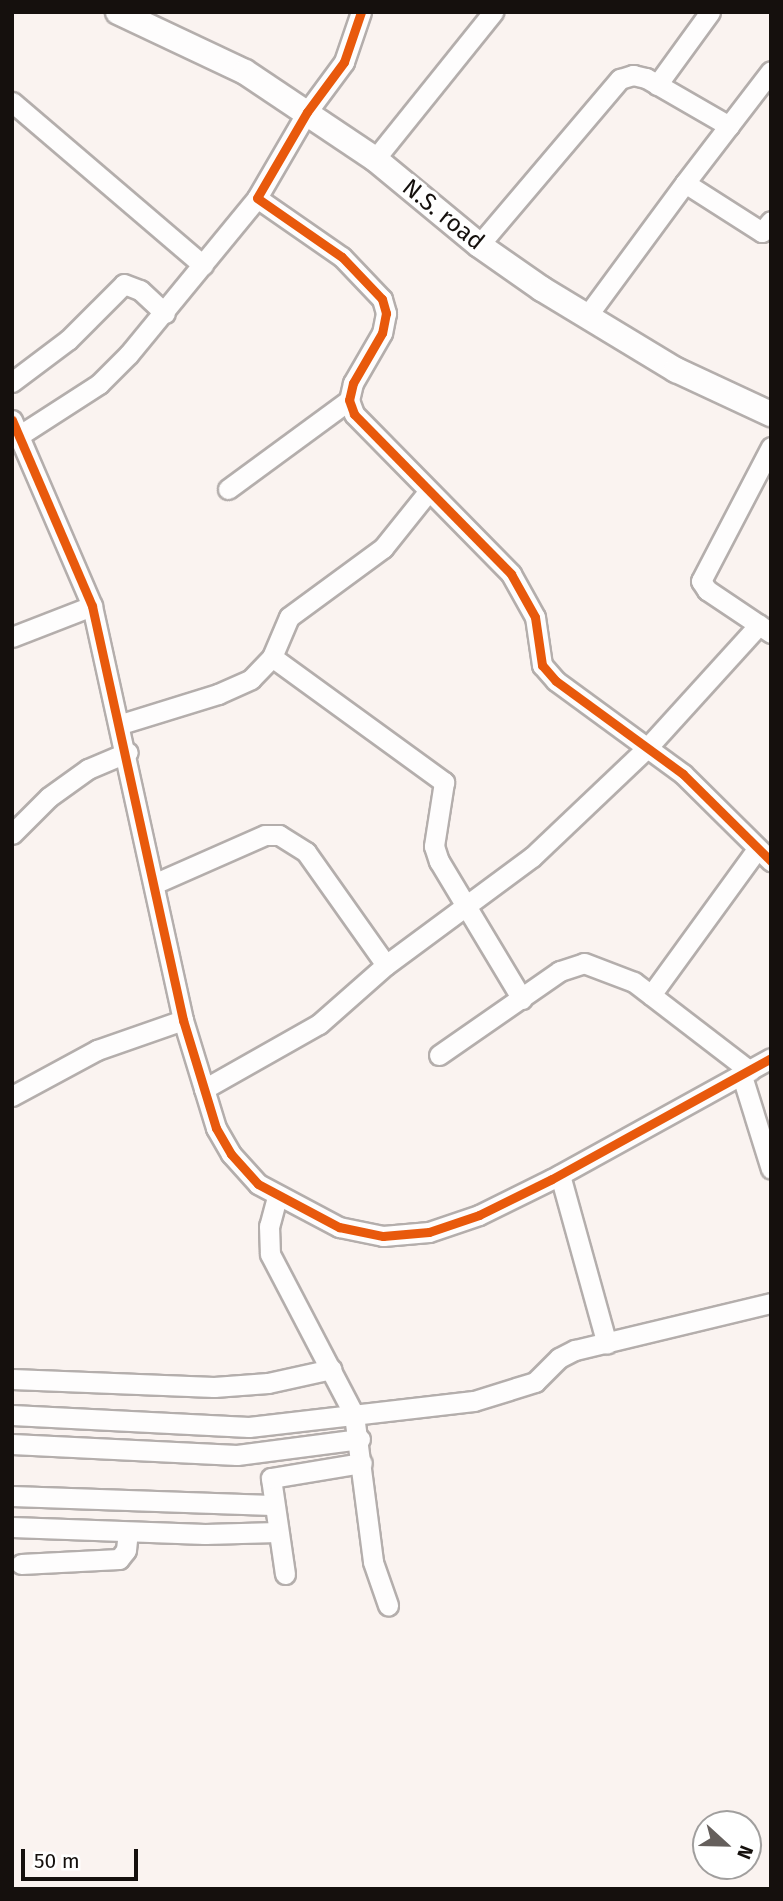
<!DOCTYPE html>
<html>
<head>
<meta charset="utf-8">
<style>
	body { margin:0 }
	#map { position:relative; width:783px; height:1901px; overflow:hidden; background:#faf3f0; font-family:"Fira Sans",sans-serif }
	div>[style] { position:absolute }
	.roads { filter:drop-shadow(2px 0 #b4aeac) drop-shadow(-2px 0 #b4aeac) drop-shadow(0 2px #b4aeac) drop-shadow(0 -2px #b4aeac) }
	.minor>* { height:19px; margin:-9.5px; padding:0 9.5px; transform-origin:9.5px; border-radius:9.5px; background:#fefdfd }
	.major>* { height:24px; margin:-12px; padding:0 12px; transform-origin:12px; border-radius:12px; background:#fefdfd }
	.cycleway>* { height:9px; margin:-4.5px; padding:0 4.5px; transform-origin:4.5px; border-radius:4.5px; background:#e8590c }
	span { translate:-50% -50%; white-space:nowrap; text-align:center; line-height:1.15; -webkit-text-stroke:7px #fff; paint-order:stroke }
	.street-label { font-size:24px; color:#15100d }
	.frame { position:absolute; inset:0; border:14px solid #15100d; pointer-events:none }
	.north { position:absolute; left:692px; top:1810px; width:70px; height:70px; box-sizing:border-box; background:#fff; border:2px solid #a19f9e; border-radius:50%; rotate:112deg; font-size:19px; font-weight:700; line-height:28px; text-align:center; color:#15100d }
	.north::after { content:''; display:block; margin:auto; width:24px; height:32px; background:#655f5c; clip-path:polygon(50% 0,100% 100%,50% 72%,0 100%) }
	.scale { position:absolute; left:21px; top:1849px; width:117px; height:32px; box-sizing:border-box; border:4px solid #15100d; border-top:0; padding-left:9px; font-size:21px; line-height:24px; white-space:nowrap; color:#15100d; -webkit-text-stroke:5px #fff; paint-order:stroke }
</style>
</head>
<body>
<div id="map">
	<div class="roads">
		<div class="minor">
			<i style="left:361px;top:12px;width:53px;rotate:108.8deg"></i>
			<i style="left:344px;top:62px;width:62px;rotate:126.5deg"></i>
			<i style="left:307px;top:112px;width:99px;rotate:120.2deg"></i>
			<i style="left:257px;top:198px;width:103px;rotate:34.8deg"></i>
			<i style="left:342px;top:257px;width:58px;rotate:46.4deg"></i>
			<i style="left:382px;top:299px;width:15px;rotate:74deg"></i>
			<i style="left:386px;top:313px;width:20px;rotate:101deg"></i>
			<i style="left:382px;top:333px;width:58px;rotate:120.1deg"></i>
			<i style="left:353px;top:383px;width:17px;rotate:103deg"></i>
			<i style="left:349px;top:400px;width:15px;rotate:70deg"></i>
			<i style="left:354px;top:414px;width:224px;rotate:45.5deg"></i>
			<i style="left:511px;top:574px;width:49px;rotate:60.8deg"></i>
			<i style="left:535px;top:617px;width:49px;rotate:81.7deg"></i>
			<i style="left:542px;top:665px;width:21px;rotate:49deg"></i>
			<i style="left:556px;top:681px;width:157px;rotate:36.2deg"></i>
			<i style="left:683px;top:774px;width:124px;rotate:44.7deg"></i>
			<i style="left:657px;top:85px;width:90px;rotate:-54deg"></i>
			<i style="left:12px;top:102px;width:251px;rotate:40.5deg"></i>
			<i style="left:375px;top:159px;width:189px;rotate:-51.2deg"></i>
			<i style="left:685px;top:183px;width:141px;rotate:-52.5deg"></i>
			<i style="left:479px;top:245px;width:218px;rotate:-49.7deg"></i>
			<i style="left:620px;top:79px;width:14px;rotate:-17deg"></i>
			<i style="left:633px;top:75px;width:13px;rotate:13deg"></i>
			<i style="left:646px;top:78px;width:96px;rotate:30deg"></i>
			<i style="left:587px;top:316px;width:165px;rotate:-53.6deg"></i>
			<i style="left:685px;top:183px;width:91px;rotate:32.5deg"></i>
			<i style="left:762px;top:232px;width:14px;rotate:-51deg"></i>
			<i style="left:12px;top:382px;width:70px;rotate:-36.9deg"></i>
			<i style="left:68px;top:340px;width:79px;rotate:-45deg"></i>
			<i style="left:124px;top:284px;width:17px;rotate:21deg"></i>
			<i style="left:140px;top:290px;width:34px;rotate:43deg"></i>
			<i style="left:12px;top:420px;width:202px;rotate:66.7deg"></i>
			<i style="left:92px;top:606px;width:424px;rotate:77.6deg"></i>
			<i style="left:183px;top:1020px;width:113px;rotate:73deg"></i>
			<i style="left:216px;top:1128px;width:30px;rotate:60deg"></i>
			<i style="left:231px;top:1154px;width:40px;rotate:48deg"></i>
			<i style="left:258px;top:1184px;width:92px;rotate:28deg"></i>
			<i style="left:339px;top:1227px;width:45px;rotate:11.6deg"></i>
			<i style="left:383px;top:1236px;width:46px;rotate:-5deg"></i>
			<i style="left:429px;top:1232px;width:53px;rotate:-18.8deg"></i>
			<i style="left:479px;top:1215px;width:81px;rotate:-26.3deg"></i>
			<i style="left:552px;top:1179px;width:250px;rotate:-28.9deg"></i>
			<i style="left:20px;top:435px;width:94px;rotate:-32.8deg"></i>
			<i style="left:99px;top:384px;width:42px;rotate:-45deg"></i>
			<i style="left:129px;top:354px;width:202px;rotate:-50.6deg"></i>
			<i style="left:771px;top:447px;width:151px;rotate:117.6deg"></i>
			<i style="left:701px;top:581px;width:11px;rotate:56deg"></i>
			<i style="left:707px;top:590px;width:77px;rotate:33.9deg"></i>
			<i style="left:228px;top:489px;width:150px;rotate:-36.3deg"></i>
			<i style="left:12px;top:637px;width:86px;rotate:-21.2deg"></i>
			<i style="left:272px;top:657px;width:213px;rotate:36deg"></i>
			<i style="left:444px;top:782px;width:65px;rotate:98.9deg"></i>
			<i style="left:434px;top:846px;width:16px;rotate:72deg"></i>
			<i style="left:439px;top:861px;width:161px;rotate:59deg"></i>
			<i style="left:121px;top:724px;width:102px;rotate:-17.2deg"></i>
			<i style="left:218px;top:694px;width:36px;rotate:-24deg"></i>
			<i style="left:251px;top:679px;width:30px;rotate:-46deg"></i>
			<i style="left:272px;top:657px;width:43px;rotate:-67deg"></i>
			<i style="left:289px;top:617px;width:117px;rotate:-36.3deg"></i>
			<i style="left:383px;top:548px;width:70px;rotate:-51.3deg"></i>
			<i style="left:12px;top:834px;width:52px;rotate:-45deg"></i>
			<i style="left:49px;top:797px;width:48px;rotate:-35.7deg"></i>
			<i style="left:88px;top:769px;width:43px;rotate:-23deg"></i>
			<i style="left:156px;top:883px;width:119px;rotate:-23.8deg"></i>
			<i style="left:265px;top:835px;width:14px"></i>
			<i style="left:279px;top:835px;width:32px;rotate:32deg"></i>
			<i style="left:306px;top:852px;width:138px;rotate:54.7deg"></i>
			<i style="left:651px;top:995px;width:180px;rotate:-54deg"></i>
			<i style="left:439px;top:1055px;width:147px;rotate:-34.8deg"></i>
			<i style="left:560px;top:971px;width:25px;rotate:-18deg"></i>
			<i style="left:584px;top:963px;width:53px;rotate:20.8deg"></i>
			<i style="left:634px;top:982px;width:146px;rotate:37.5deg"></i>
			<i style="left:742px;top:1076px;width:97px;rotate:72.7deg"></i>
			<i style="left:204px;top:1089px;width:132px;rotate:-29.5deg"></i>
			<i style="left:319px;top:1024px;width:89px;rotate:-41.4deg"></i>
			<i style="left:386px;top:965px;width:182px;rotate:-36.5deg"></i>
			<i style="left:532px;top:857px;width:157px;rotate:-43.5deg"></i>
			<i style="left:646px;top:749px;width:168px;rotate:-47.7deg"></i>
			<i style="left:12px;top:1096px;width:97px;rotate:-28.4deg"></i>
			<i style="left:97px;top:1050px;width:91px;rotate:-19.2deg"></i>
			<i style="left:560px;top:1175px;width:175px;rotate:74.5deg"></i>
			<i style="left:277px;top:1197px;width:30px;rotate:105deg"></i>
			<i style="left:269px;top:1226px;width:28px;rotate:88deg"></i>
			<i style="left:270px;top:1254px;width:182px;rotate:62.4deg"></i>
			<i style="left:354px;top:1415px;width:148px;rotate:82.6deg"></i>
			<i style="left:373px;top:1562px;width:46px;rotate:70.8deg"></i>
			<i style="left:12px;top:1379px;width:202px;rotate:2.3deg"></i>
			<i style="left:214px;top:1387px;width:54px;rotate:-4.2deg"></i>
			<i style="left:268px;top:1383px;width:65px;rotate:-12.5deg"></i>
			<i style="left:12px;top:1415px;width:237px;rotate:2.9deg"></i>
			<i style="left:249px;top:1427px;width:226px;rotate:-6.6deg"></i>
			<i style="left:474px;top:1401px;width:64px;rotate:-17.3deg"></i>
			<i style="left:535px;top:1382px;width:34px;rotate:-45deg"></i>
			<i style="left:559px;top:1358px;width:18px;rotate:-27deg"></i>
			<i style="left:575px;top:1350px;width:202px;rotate:-13.5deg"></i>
			<i style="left:12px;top:1444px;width:225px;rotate:2.8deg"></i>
			<i style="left:237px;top:1455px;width:124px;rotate:-7.4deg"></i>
			<i style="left:12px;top:1496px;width:260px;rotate:2deg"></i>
			<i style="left:12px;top:1527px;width:193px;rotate:2.1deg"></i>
			<i style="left:205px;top:1534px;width:72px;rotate:-1.6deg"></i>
			<i style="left:21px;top:1564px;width:98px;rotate:-2.9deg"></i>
			<i style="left:119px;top:1559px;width:11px;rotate:-52deg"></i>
			<i style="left:126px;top:1550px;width:18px;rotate:-84deg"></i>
			<i style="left:285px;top:1574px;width:97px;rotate:-98.3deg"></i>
			<i style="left:271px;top:1478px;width:92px;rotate:-9.4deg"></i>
		</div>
		<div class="major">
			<i style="left:118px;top:12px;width:140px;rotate:25.3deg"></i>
			<i style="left:245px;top:72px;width:156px;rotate:33.8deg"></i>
			<i style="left:375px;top:159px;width:135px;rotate:39.6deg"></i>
			<i style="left:479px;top:245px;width:77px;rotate:34.9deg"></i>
			<i style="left:542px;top:289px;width:157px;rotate:31.2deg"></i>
			<i style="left:676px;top:370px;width:105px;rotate:24.9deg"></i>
		</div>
	</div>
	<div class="cycleway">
		<i style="left:361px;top:12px;width:53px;rotate:108.8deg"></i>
		<i style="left:344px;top:62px;width:62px;rotate:126.5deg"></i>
		<i style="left:307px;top:112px;width:99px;rotate:120.2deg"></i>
		<i style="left:257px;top:198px;width:103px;rotate:34.8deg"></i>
		<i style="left:342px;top:257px;width:58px;rotate:46.4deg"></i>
		<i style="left:382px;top:299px;width:15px;rotate:74deg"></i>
		<i style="left:386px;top:313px;width:20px;rotate:101deg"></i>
		<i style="left:382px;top:333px;width:58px;rotate:120.1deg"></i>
		<i style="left:353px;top:383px;width:17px;rotate:103deg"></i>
		<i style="left:349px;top:400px;width:15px;rotate:70deg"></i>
		<i style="left:354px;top:414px;width:224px;rotate:45.5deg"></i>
		<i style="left:511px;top:574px;width:49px;rotate:60.8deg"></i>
		<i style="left:535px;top:617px;width:49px;rotate:81.7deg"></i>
		<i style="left:542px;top:665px;width:21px;rotate:49deg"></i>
		<i style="left:556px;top:681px;width:157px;rotate:36.2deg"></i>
		<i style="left:683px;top:774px;width:124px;rotate:44.7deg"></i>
		<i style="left:12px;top:420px;width:202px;rotate:66.7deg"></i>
		<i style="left:92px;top:606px;width:424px;rotate:77.6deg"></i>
		<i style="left:183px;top:1020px;width:113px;rotate:73deg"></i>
		<i style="left:216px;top:1128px;width:30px;rotate:60deg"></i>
		<i style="left:231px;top:1154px;width:40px;rotate:48deg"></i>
		<i style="left:258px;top:1184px;width:92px;rotate:28deg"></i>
		<i style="left:339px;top:1227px;width:45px;rotate:11.6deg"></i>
		<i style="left:383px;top:1236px;width:46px;rotate:-5deg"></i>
		<i style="left:429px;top:1232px;width:53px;rotate:-18.8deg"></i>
		<i style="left:479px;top:1215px;width:81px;rotate:-26.3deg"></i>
		<i style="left:552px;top:1179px;width:250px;rotate:-28.9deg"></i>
	</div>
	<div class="street-label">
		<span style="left:443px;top:215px;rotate:39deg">N.S. road</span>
	</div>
	<div class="frame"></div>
	<div class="north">N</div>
	<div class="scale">50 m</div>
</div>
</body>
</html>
